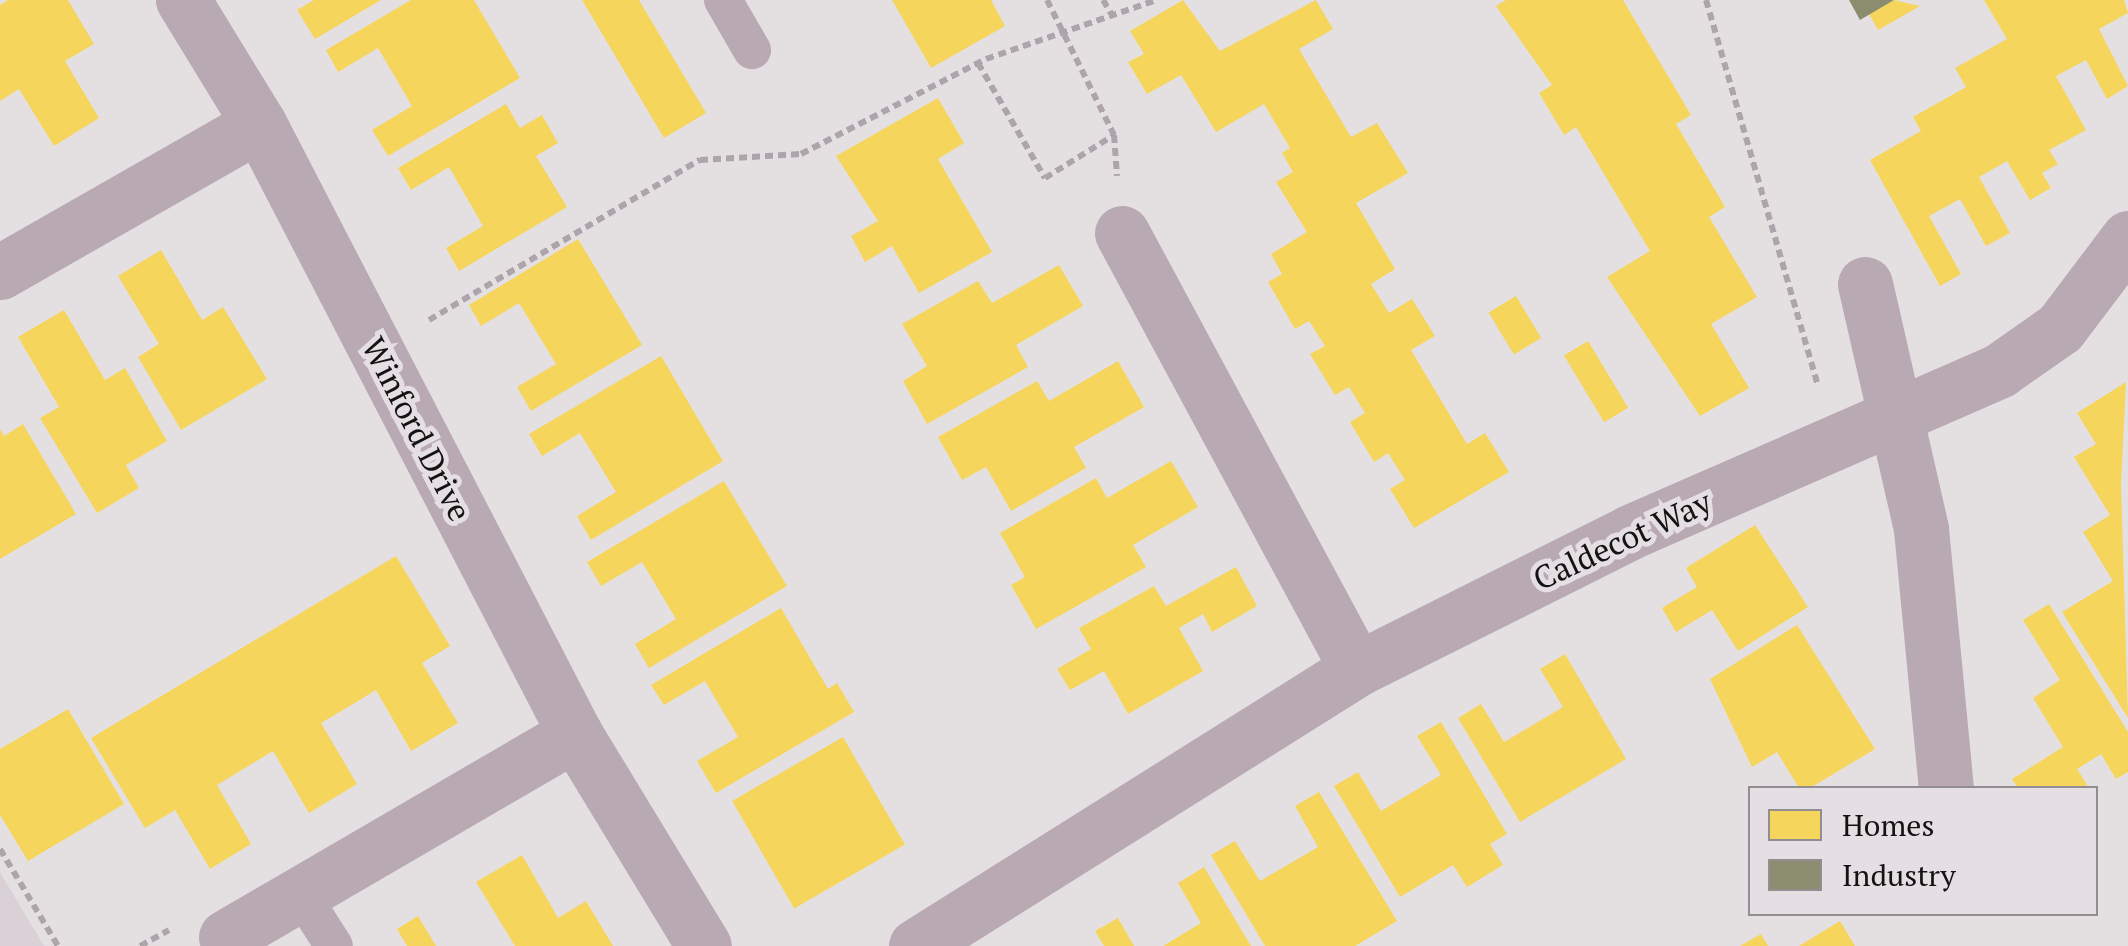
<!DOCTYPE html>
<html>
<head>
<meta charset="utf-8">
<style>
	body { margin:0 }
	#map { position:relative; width:2128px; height:946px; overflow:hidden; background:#e4e0e2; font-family:"PT Serif",serif }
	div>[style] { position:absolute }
	.built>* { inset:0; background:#dad1d7 }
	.homes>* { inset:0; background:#f6d55c; transform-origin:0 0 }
	.industry>* { inset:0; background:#8c8c6e }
	.path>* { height:6px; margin-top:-3px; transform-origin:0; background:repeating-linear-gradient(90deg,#aea4ab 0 8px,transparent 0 13px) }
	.service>* { height:38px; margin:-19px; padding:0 19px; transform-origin:19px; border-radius:19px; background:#b9a9b3 }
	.minor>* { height:55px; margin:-27.5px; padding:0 27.5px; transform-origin:27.5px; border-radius:27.5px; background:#b9a9b3 }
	span { translate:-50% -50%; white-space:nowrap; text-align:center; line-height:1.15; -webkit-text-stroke:10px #e5dfe3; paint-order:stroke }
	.street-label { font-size:32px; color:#141213 }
	.legend { position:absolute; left:1748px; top:786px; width:350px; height:130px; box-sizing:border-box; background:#e5dfe3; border:2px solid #918d90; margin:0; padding:12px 18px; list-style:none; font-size:30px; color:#141213 }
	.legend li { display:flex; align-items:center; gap:20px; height:50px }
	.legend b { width:50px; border:2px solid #918d90 }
</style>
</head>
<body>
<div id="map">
	<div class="built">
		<i style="clip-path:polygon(0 872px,44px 946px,0 946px)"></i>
	</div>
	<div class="homes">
		<i style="clip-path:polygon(8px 0,68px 0,94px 44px,65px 61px,99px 118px,54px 146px,19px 89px,0 101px,0 5px)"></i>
		<i style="clip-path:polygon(314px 0,381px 0,315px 39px,297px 10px)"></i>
		<i style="clip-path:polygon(411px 0,474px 0,520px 78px,388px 156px,372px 130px,412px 106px,378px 48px,338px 72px,326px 50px)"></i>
		<i style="clip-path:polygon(582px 0,639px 0,706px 113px,664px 138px)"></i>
		<i style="clip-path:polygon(892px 0,991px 0,1005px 26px,931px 68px)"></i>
		<i style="clip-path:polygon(1183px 0,1220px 51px,1316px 0,1333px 29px,1299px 49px,1351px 137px,1377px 123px,1408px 173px,1356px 203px,1395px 269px,1371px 284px,1389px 313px,1412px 299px,1435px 336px,1411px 350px,1467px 444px,1485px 433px,1509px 472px,1414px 528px,1390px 489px,1405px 480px,1388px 453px,1374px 462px,1350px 422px,1365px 413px,1349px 387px,1335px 395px,1310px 354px,1325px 346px,1309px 321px,1295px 329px,1268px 282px,1282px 274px,1271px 254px,1307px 232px,1276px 182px,1293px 172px,1282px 153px,1290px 148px,1264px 104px,1216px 132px,1181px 75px,1147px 94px,1128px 62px,1144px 54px,1130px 31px)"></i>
		<i style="clip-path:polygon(1506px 0,1623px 0,1691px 115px,1676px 124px,1725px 207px,1709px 217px,1757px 297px,1711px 324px,1749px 388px,1700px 416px,1607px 277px,1650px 251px,1576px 127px,1564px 135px,1539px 93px,1552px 85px,1496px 6px)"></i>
		<i style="clip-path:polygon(1894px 0,1920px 6px,1878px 30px,1869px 14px)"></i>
		<i style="clip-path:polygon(1984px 0,2124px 0,2128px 13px,2099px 29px,2128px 86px,2107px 99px,2086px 60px,2056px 76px,2086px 130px,2049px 150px,2058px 164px,2042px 173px,2051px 188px,2030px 200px,2007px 161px,1979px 177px,2010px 233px,1986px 246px,1960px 199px,1929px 216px,1961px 274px,1940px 286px,1870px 160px,1921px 131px,1913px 117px,1966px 87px,1955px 68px,2007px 39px)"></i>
		<i style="clip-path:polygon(938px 98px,964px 143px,938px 159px,992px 252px,919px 293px,892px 246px,865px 262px,851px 236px,878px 221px,836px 156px)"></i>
		<i style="clip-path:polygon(506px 104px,520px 128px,542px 115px,558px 143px,536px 156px,567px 207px,459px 271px,446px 248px,483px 226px,449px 167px,411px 190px,398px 168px)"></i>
		<i style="clip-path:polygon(578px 239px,642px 345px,531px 411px,517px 387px,556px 364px,519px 303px,481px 326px,469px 305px)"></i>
		<i style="clip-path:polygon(161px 250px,202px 320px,223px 307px,267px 379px,181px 430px,138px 357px,159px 344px,118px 276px)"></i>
		<i style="clip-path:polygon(1059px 265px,1083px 306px,1016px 345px,1028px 367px,927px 424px,903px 381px,927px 366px,902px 324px,978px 281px,992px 303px)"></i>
		<i style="left:1516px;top:296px;width:49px;height:32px;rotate:59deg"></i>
		<i style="clip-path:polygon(64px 310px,105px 380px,125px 368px,167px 441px,126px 465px,139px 488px,97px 513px,40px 418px,59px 407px,18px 337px)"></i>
		<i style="left:1588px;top:341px;width:78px;height:28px;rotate:59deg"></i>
		<i style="clip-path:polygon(661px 356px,723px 461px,591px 540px,577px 516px,616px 492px,580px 433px,542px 456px,529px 434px)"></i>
		<i style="clip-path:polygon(1118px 361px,1144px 407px,1074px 447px,1086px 468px,1011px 511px,986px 467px,962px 480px,938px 437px,1037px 381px,1049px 401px)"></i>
		<i style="clip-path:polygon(2126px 382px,2121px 484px,2128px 718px,2062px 612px,2113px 581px,2083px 532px,2110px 515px,2074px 457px,2096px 444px,2077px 413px)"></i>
		<i style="clip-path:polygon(23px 424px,76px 514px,0 559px,0 429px,4px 436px)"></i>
		<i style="clip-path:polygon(1171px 461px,1198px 507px,1133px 545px,1146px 567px,1036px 629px,1011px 585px,1025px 577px,1000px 533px,1096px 478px,1107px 498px)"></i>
		<i style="clip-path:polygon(724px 481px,787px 586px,649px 668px,635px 644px,676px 619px,642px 562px,601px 586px,587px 562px)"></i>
		<i style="clip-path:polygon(1755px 525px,1808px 607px,1738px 651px,1712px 610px,1676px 632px,1662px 608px,1697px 587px,1686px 568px)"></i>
		<i style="clip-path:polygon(396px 556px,450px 646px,422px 663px,458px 723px,411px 751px,376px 690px,348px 707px,321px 723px,357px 784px,309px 813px,273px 751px,217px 785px,251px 844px,210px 869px,175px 810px,145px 828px,91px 738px)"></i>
		<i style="clip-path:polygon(1236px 567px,1257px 606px,1212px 632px,1203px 614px,1179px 628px,1203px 671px,1128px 714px,1104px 671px,1070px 690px,1057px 669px,1091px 649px,1079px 628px,1154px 586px,1166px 606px)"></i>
		<i style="clip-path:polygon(2049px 604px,2128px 732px,2128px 772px,2116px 779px,2101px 754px,2077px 769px,2089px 788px,2018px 788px,2012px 779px,2063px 747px,2033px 698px,2060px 680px,2023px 620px)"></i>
		<i style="clip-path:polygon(781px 608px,828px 689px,837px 683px,854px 712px,716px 793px,697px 761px,738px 737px,705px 681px,664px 705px,651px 685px)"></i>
		<i style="clip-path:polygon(1797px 625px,1875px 749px,1810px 788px,1799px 788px,1777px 752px,1752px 767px,1710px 679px)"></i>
		<i style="clip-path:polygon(1565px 654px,1626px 759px,1520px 822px,1458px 718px,1481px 704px,1504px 742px,1563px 707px,1540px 669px)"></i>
		<i style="clip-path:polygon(68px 709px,124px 804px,28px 861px,0 815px,0 749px)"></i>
		<i style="clip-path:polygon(1441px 722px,1507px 834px,1490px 844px,1503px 865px,1467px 887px,1453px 865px,1400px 897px,1334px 786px,1358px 772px,1381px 811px,1441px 775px,1417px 736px)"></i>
		<i style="left:843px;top:737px;width:124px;height:128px;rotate:60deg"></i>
		<i style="clip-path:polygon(1319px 792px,1397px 921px,1355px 946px,1265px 946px,1211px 855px,1235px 841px,1260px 881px,1318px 847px,1295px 806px)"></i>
		<i style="clip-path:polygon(522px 855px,558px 918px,586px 901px,613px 946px,515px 946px,476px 882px)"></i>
		<i style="clip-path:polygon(1204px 867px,1251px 946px,1163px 946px,1201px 923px,1178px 883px)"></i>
		<i style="clip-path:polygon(418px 916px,436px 946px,407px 946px,397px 929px)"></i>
		<i style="clip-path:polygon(1118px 918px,1134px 946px,1104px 946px,1095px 931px)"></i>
		<i style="clip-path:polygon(1840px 921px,1855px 946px,1799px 946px)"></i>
		<i style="clip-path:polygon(1761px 934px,1768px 946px,1740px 946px)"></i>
	</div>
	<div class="industry">
		<i style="clip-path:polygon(1849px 0,1894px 0,1860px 20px)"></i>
	</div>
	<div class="path">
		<i style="left:1047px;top:0;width:151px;rotate:63.6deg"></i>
		<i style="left:1114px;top:135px;width:41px;rotate:85.8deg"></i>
		<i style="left:1103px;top:0;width:17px;rotate:59deg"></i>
		<i style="left:1706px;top:0;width:402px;rotate:73.8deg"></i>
		<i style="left:978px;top:63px;width:133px;rotate:59.8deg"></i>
		<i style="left:1045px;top:178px;width:81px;rotate:-31.9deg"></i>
		<i style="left:429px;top:320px;width:315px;rotate:-30.6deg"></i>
		<i style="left:700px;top:160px;width:101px;rotate:-3.4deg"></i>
		<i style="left:801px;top:154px;width:208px;rotate:-27.2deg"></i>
		<i style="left:986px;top:59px;width:180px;rotate:-19.1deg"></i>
		<i style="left:0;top:849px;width:113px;rotate:59.1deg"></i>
		<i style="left:140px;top:946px;width:33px;rotate:-29deg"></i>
	</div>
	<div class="service">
		<i style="left:723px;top:0;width:58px;rotate:59.9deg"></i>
		<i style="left:302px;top:896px;width:59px;rotate:57.4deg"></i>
	</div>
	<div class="minor">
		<i style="left:183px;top:0;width:145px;rotate:58.5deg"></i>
		<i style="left:259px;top:124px;width:687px;rotate:62.61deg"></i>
		<i style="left:575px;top:734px;width:248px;rotate:58.7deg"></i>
		<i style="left:1122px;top:233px;width:495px;rotate:61.7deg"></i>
		<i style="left:0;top:272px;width:298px;rotate:-29.7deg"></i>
		<i style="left:1865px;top:284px;width:251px;rotate:77.1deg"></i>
		<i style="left:1921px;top:529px;width:260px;rotate:84.5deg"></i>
		<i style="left:226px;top:937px;width:404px;rotate:-30.2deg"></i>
		<i style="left:916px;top:946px;width:521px;rotate:-32.13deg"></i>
		<i style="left:1357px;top:669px;width:305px;rotate:-26.6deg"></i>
		<i style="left:1630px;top:532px;width:404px;rotate:-23.6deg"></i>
		<i style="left:2000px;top:370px;width:73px;rotate:-35deg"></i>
		<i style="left:2060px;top:328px;width:113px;rotate:-52.9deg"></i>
	</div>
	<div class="street-label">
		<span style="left:417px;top:429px;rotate:63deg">Winford Drive</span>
		<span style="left:1622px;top:540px;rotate:-25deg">Caldecot Way</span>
	</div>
	<ul class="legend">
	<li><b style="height:28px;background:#f6d55c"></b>Homes</li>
	<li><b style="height:28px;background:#8c8c6e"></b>Industry</li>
	</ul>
</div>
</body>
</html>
